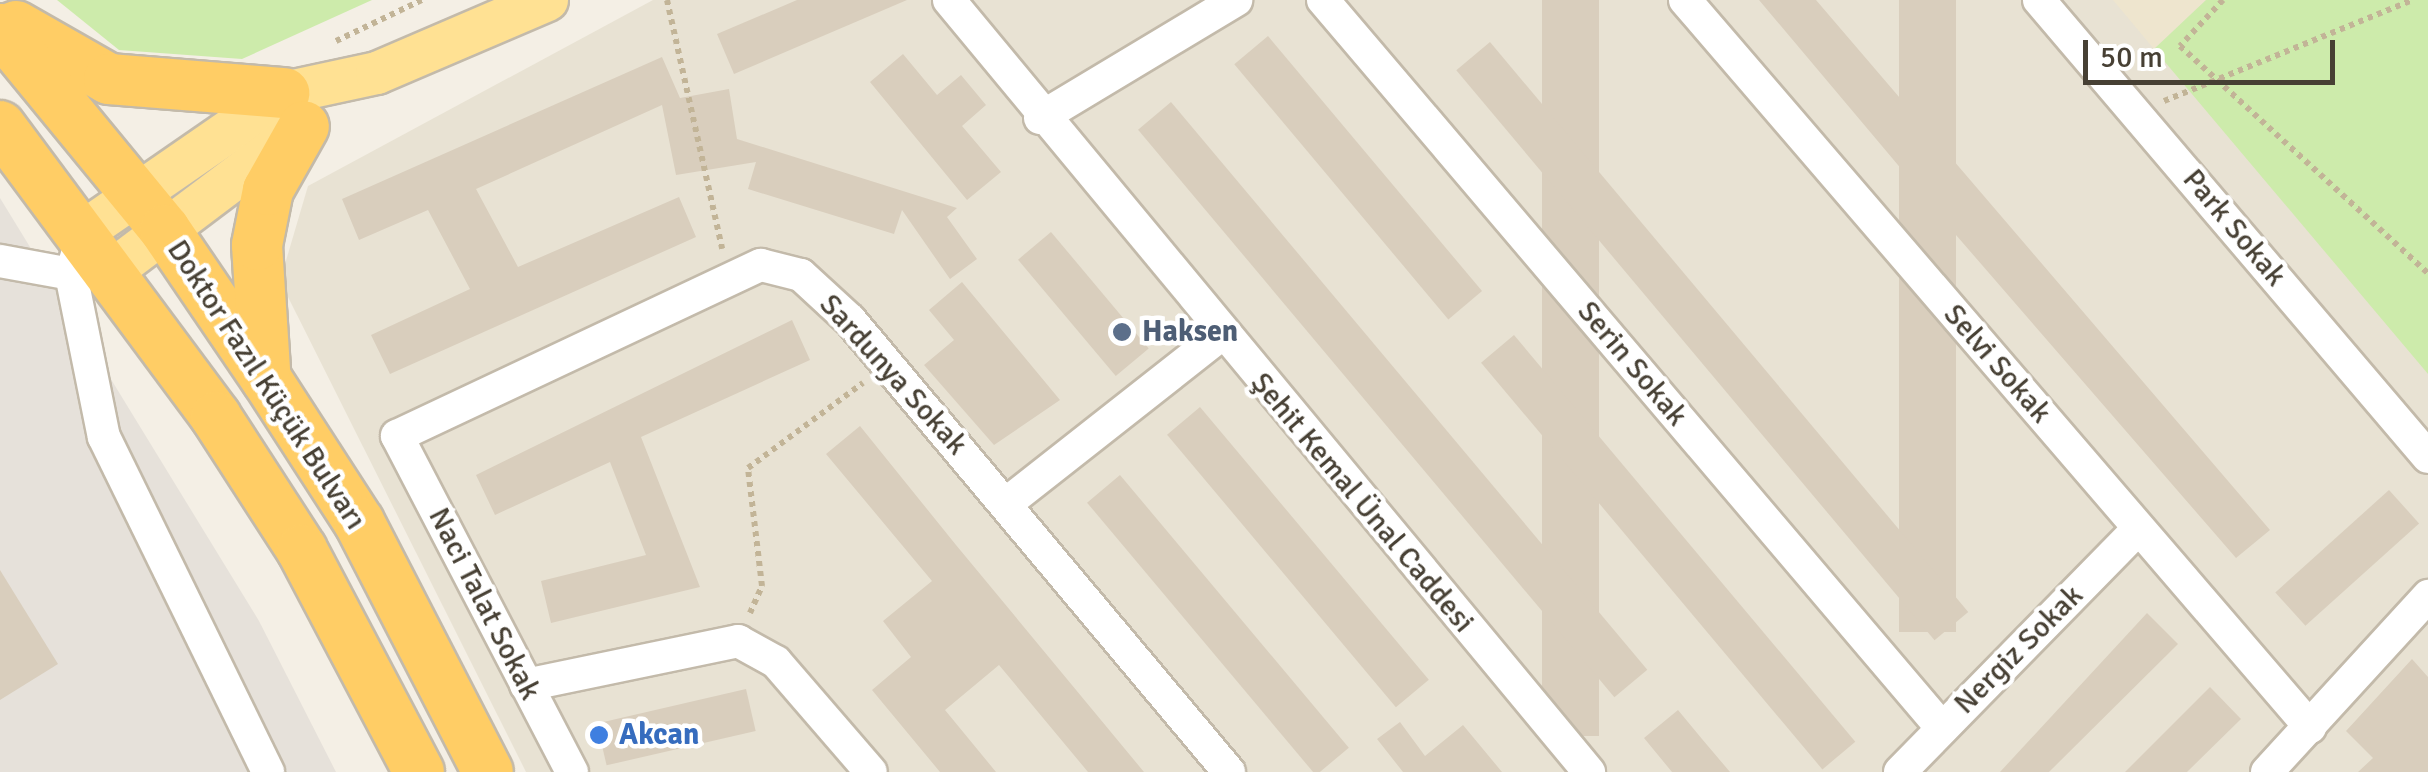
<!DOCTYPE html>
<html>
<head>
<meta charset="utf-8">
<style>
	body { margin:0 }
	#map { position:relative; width:2428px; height:772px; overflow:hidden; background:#f4efe5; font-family:Signika,sans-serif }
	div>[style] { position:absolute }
	.residential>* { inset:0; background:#e8e2d3 }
	.industrial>* { inset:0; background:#e6e1da }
	.education>* { inset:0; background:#eee5ce }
	.green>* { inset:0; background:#cdebab }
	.building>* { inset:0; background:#d9cebd; transform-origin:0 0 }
	.path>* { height:6px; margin-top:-3px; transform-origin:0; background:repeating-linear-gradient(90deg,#c2b497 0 5px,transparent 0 10px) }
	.roads { filter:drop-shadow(2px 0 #c3baaa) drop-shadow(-2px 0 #c3baaa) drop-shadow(0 2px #c3baaa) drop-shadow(0 -2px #c3baaa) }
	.minor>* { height:32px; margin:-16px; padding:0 16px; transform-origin:16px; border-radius:16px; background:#fff }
	.major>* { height:42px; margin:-21px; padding:0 21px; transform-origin:21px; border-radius:21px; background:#ffe193 }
	.highway>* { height:50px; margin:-25px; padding:0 25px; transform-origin:25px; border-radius:25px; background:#ffcd65 }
	.dots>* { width:28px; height:28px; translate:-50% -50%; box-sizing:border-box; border:5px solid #fff; border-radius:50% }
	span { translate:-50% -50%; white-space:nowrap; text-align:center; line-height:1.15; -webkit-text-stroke:9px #fff; paint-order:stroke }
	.street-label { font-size:30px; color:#474034 }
	.service-label { font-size:30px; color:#4e5e75; font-weight:700 }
	.left { translate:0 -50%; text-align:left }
	.shop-label { font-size:30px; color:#366cbe; font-weight:700 }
	.scale { position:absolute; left:2083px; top:40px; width:252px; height:45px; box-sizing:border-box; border:5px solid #474034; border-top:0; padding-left:12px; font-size:30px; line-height:35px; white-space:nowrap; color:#474034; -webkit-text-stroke:8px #fff; paint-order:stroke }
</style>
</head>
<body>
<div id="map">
	<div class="residential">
		<i style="clip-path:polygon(653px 0,2428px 0,2428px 772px,526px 772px,280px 281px,308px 186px)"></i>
	</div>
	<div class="industrial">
		<i style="clip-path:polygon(0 198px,259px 621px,336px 772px,0 772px)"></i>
	</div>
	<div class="education">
		<i style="clip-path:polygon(2113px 0,2206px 0,2154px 49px)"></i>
	</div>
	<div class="green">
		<i style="clip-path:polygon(57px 0,372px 0,242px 59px,119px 50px)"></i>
		<i style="clip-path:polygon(2206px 0,2428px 0,2428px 374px,2154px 49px)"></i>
	</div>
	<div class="building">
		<i style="clip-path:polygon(797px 0,907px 0,734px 74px,717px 34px)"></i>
		<i style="left:1542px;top:0;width:57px;height:736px"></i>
		<i style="clip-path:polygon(1759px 0,1816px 0,2270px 530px,2236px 558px,1956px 235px,1934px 254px,1912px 227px,1935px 209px)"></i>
		<i style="left:1899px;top:0;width:57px;height:632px"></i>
		<i style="left:1268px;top:36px;width:333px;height:44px;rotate:50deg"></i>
		<i style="left:1490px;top:42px;width:744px;height:44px;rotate:50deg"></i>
		<i style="clip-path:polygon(903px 54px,937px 95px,961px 75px,986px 105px,962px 126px,1001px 172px,967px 200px,870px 82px)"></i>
		<i style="clip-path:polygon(662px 57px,680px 98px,729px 89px,737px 139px,957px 208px,947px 217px,977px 259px,950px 279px,902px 210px,894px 234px,748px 189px,756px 162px,676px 175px,662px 105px,476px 189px,518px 267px,679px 197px,696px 237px,390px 374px,371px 335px,470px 289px,428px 210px,359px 240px,342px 199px)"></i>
		<i style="left:1171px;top:102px;width:741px;height:43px;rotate:50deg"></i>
		<i style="left:1051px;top:232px;width:152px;height:43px;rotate:50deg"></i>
		<i style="clip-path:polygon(962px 282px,1060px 400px,994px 445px,924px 365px,954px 340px,929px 310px)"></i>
		<i style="clip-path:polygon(792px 320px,810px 360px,641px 437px,700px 587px,551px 623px,541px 581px,646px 555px,610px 462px,495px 515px,476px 475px)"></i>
		<i style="left:1514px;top:335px;width:531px;height:43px;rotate:50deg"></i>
		<i style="left:1200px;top:407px;width:356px;height:43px;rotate:50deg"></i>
		<i style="clip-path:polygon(860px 426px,956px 545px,1144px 772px,1088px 772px,999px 665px,945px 710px,996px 772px,940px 772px,872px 690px,911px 657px,883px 621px,932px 581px,826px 454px)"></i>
		<i style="left:1120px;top:475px;width:356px;height:43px;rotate:50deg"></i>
		<i style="left:2389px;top:490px;width:45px;height:153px;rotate:48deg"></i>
		<i style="clip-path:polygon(0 570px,58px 664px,0 700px)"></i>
		<i style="clip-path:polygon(2147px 613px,2178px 644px,2049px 772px,2000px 772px)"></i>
		<i style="clip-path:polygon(2412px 659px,2428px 677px,2428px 772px,2358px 772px,2373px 758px,2346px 731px)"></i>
		<i style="clip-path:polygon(2210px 687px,2241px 719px,2187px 772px,2125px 772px)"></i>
		<i style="left:746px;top:689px;width:43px;height:153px;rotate:77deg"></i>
		<i style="clip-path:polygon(1678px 710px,1702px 739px,1730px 772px,1672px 772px,1644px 738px)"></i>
		<i style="clip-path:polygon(1400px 722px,1425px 756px,1463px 725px,1502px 772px,1403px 772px,1377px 739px)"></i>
	</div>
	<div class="path">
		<i style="left:667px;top:0;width:255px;rotate:77.5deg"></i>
		<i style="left:2223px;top:0;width:63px;rotate:133.1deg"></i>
		<i style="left:2180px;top:46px;width:336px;rotate:42.5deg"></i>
		<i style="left:336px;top:41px;width:95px;rotate:-25.5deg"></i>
		<i style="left:2164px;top:101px;width:269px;rotate:-22.1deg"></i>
		<i style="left:750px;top:613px;width:30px;rotate:-66deg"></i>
		<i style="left:762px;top:586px;width:119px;rotate:-96.8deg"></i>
		<i style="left:748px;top:468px;width:143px;rotate:-36.5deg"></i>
	</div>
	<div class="roads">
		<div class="minor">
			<i style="left:949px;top:0;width:1003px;rotate:50.34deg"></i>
			<i style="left:1323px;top:0;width:956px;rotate:49.63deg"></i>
			<i style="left:1685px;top:0;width:959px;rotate:49.31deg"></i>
			<i style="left:2039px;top:0;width:600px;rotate:49.6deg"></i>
			<i style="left:1040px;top:118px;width:229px;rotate:-31deg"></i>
			<i style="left:84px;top:231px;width:45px;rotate:106.8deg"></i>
			<i style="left:71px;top:274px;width:166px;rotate:78.6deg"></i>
			<i style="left:104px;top:437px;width:373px;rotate:63.9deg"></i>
			<i style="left:0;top:261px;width:72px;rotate:10.4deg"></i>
			<i style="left:1007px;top:503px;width:273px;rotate:-38.2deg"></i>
			<i style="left:526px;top:685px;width:217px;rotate:-11.7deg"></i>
			<i style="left:738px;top:641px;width:43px;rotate:28.9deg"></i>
			<i style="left:776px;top:662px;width:145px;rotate:49.2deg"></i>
			<i style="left:572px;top:772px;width:379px;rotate:-117.5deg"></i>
			<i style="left:397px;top:436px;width:402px;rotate:-25.2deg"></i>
			<i style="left:761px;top:265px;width:41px;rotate:14deg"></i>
			<i style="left:801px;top:275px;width:67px;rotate:42.6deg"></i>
			<i style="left:850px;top:320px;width:590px;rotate:50.02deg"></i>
			<i style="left:1900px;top:772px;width:340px;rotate:-45.6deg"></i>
			<i style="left:2267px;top:772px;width:239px;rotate:-47.5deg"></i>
		</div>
		<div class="major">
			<i style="left:84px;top:231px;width:243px;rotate:-34.6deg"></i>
			<i style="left:284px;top:93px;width:95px;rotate:-12.1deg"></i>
			<i style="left:377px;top:73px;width:185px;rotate:-23.2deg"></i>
			<i style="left:113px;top:270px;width:239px;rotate:-37deg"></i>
		</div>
		<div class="highway">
			<i style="left:16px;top:26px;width:107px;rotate:29.7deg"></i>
			<i style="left:109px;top:79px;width:176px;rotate:4.6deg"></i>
			<i style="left:0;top:29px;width:260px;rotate:50.6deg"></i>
			<i style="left:165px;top:230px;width:181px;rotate:55.8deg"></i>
			<i style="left:267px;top:380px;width:169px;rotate:57.1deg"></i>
			<i style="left:359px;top:522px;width:281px;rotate:62.7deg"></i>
			<i style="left:0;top:126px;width:362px;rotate:53.4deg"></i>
			<i style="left:216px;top:417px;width:158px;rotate:57.1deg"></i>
			<i style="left:302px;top:550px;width:251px;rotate:62.2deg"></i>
			<i style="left:265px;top:369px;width:124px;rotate:-93.7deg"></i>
			<i style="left:257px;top:245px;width:56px;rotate:-78.7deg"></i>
			<i style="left:268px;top:190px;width:73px;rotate:-60.6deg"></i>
		</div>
	</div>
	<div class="dots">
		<i style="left:1122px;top:332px;background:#5c6f8a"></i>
		<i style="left:599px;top:735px;background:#3f7fe0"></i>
	</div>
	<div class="street-label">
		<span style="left:2234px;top:228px;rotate:50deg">Park Sokak</span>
		<span style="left:1632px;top:364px;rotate:50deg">Serin Sokak</span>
		<span style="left:1997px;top:364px;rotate:49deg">Selvi Sokak</span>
		<span style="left:893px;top:375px;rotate:48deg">Sardunya Sokak</span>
		<span style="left:266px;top:385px;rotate:57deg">Doktor Fazıl Küçük Bulvarı</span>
		<span style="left:1362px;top:503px;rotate:50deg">Şehit Kemal Ünal Caddesi</span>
		<span style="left:484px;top:604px;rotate:63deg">Naci Talat Sokak</span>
		<span style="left:2019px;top:650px;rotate:-45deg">Nergiz Sokak</span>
	</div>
	<div class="service-label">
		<span class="left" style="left:1142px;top:332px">Haksen</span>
	</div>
	<div class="shop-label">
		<span class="left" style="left:619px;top:735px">Akcan</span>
	</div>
	<div class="scale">50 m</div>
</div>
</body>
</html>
